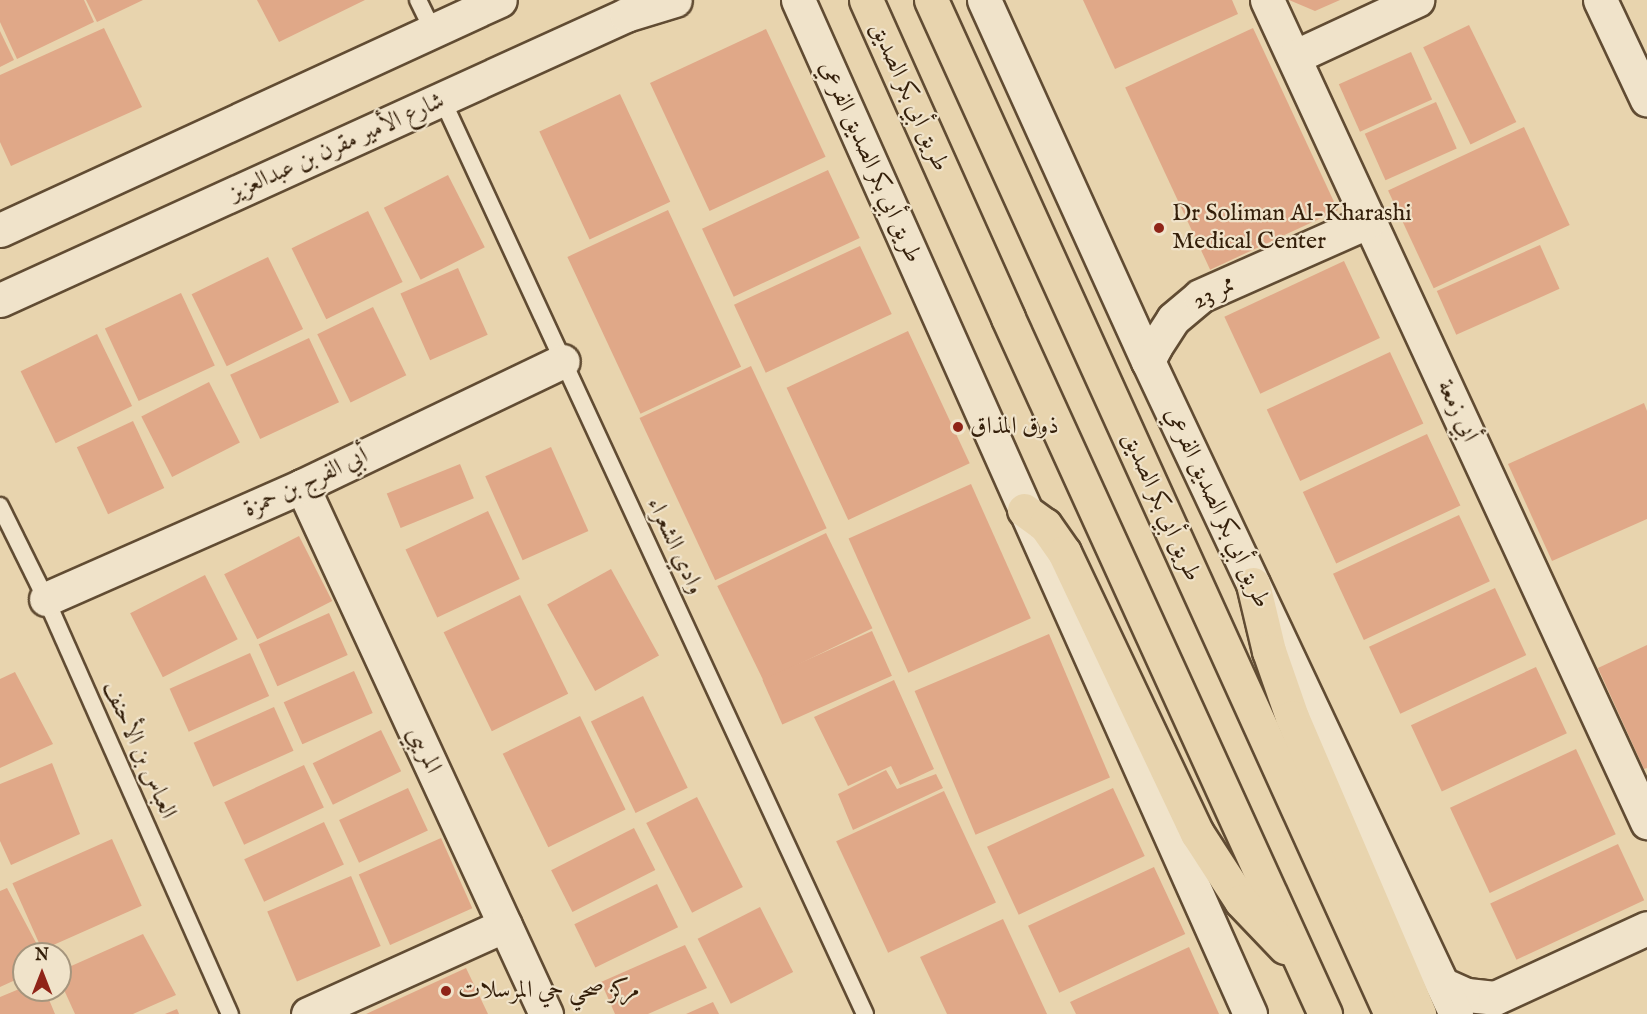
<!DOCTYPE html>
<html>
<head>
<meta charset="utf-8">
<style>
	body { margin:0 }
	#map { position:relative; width:1647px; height:1014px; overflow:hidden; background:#e8d4ae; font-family:"IM FELL English",Amiri,serif }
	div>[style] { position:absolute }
	.building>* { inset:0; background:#e0a888; transform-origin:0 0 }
	.roads { filter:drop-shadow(2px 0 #614c33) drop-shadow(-2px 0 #614c33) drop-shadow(0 2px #614c33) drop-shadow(0 -2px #614c33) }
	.service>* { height:16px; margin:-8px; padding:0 8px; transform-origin:8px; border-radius:8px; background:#f0e3ca }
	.minor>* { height:33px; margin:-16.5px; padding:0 16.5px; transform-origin:16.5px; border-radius:16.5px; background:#f0e3ca }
	.tertiary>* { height:33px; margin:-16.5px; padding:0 16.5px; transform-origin:16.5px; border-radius:16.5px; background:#f0e3ca }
	.primary>* { height:33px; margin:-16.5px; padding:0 16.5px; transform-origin:16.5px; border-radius:16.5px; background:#e8d4ae }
	.dots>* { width:16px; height:16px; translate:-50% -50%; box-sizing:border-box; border:3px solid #f0e3ca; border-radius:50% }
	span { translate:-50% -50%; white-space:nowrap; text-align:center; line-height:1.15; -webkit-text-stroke:4.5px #f0e3ca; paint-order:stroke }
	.street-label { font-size:24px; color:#341f0a }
	.poi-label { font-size:24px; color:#341f0a }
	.left { translate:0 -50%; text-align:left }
	.north { position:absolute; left:12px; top:942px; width:60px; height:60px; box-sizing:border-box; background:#f0e3ca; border:2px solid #a5957d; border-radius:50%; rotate:0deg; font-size:16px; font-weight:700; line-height:24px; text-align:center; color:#341f0a }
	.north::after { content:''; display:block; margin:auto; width:21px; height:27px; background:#8f2418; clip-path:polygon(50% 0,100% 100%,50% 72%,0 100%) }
</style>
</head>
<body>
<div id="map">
	<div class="building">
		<i style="clip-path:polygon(0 0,84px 0,94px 22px,17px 59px,0 22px)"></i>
		<i style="clip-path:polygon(86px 0,143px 0,97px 22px)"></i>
		<i style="clip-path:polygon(257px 0,365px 0,279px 42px)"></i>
		<i style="clip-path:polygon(1083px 0,1232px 0,1238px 14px,1115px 69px)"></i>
		<i style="clip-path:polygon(1289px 0,1340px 0,1315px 11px)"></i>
		<i style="left:1469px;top:25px;width:108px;height:51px;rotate:64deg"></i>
		<i style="clip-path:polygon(104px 28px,142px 107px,11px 166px,0 142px,0 75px)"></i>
		<i style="left:1253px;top:28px;width:201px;height:141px;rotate:65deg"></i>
		<i style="left:766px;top:29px;width:141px;height:128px;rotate:65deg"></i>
		<i style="clip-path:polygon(0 31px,14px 60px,0 67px)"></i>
		<i style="left:1411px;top:52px;width:52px;height:79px;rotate:66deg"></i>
		<i style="left:620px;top:94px;width:119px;height:89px;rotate:65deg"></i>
		<i style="left:1436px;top:102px;width:51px;height:78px;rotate:66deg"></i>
		<i style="left:1524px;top:127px;width:108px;height:150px;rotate:65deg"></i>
		<i style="left:828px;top:170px;width:75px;height:139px;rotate:65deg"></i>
		<i style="left:448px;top:175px;width:81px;height:72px;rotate:63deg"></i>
		<i style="left:668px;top:210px;width:173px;height:111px;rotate:65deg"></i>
		<i style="left:368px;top:211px;width:79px;height:85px;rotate:64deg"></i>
		<i style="left:1540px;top:245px;width:48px;height:113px;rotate:66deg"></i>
		<i style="left:860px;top:246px;width:75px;height:139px;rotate:65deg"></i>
		<i style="left:268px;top:257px;width:80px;height:85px;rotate:64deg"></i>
		<i style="left:1344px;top:261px;width:85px;height:132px;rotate:65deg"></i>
		<i style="left:458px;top:268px;width:73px;height:63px;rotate:66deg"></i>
		<i style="left:181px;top:293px;width:80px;height:84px;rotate:65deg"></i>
		<i style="left:373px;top:307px;width:76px;height:62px;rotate:64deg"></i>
		<i style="left:908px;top:331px;width:146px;height:134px;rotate:65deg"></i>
		<i style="left:97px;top:334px;width:80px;height:85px;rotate:64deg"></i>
		<i style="left:309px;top:338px;width:71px;height:87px;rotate:65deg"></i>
		<i style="left:1390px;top:352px;width:79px;height:136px;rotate:65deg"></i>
		<i style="left:751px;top:366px;width:179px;height:123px;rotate:65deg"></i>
		<i style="left:209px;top:382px;width:68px;height:76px;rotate:63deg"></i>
		<i style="clip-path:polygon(1644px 403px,1647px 411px,1647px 519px,1552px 561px,1508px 464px)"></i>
		<i style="left:133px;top:421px;width:74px;height:62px;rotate:65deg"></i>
		<i style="left:1427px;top:434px;width:79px;height:137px;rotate:65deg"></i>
		<i style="left:551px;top:447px;width:92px;height:72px;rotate:66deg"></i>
		<i style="left:460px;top:464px;width:37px;height:79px;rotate:68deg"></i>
		<i style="left:971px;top:484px;width:147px;height:134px;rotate:66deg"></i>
		<i style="left:488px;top:511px;width:75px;height:91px;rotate:65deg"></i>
		<i style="left:1459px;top:515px;width:73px;height:139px;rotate:65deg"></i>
		<i style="left:826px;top:533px;width:106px;height:121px;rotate:64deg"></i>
		<i style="left:299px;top:536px;width:73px;height:84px;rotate:63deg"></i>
		<i style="left:611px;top:569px;width:99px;height:73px;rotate:61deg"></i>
		<i style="left:205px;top:575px;width:72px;height:84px;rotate:63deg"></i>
		<i style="left:1495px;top:588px;width:74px;height:139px;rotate:65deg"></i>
		<i style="left:520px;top:595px;width:110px;height:85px;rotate:64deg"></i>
		<i style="left:329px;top:613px;width:46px;height:77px;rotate:66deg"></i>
		<i style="left:872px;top:631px;width:49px;height:120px;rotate:66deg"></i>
		<i style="left:1049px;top:634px;width:156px;height:146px;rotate:67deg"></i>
		<i style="clip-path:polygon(1647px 645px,1647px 768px,1644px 769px,1598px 668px)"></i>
		<i style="left:250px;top:653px;width:47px;height:88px;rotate:66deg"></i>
		<i style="left:1536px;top:667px;width:73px;height:138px;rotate:65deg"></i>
		<i style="left:354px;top:671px;width:46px;height:77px;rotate:66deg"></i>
		<i style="clip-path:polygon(15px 672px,53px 744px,0 768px,0 679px)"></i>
		<i style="clip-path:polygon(894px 680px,934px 769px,900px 785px,891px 766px,848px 786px,814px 717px)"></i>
		<i style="left:643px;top:696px;width:102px;height:58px;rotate:64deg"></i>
		<i style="left:274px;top:707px;width:48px;height:88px;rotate:66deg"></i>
		<i style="left:580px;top:716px;width:104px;height:86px;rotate:64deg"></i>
		<i style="left:381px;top:730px;width:46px;height:76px;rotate:64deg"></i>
		<i style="left:1576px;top:749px;width:94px;height:139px;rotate:65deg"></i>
		<i style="clip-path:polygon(52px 763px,80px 834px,11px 865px,0 841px,0 784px)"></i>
		<i style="left:304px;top:765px;width:47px;height:88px;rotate:65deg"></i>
		<i style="clip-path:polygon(886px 770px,897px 789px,936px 774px,943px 788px,853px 830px,838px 794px)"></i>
		<i style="left:408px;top:788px;width:47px;height:76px;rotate:65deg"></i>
		<i style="left:1113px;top:788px;width:75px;height:139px;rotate:65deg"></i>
		<i style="left:944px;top:791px;width:123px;height:119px;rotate:65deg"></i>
		<i style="left:697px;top:797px;width:101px;height:57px;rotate:63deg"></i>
		<i style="left:324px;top:822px;width:47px;height:88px;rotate:65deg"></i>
		<i style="left:634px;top:828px;width:47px;height:93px;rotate:63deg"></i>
		<i style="left:441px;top:838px;width:77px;height:90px;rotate:66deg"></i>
		<i style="left:112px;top:839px;width:73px;height:109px;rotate:66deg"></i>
		<i style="left:1618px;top:844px;width:62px;height:141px;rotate:65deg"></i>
		<i style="left:1154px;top:867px;width:74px;height:139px;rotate:65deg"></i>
		<i style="left:351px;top:876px;width:76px;height:91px;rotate:67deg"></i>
		<i style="left:657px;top:884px;width:48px;height:92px;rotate:64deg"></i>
		<i style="clip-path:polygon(7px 888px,42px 954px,24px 954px,24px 976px,0 987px,0 891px)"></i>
		<i style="left:760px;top:907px;width:73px;height:70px;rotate:63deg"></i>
		<i style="clip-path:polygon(1003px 919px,1047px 1014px,947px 1014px,920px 957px)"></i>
		<i style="clip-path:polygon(143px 934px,176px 995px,133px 1014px,75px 1014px,60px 981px,60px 971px)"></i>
		<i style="clip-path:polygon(685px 945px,707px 988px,648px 1014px,615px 1014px,601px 982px)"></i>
		<i style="clip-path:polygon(1189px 947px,1219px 1014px,1076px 1014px,1070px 1002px)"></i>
		<i style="clip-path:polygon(466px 968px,488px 1014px,366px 1014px)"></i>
		<i style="clip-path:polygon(24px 987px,24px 990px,45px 990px,55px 1014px,0 1014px,0 997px)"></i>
		<i style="clip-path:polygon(713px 1002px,719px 1014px,686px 1014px)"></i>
		<i style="clip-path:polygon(177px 1009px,179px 1014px,165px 1014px)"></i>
	</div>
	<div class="roads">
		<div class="service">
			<i style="left:418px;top:0;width:34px;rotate:64deg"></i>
			<i style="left:442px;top:99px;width:1008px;rotate:65.19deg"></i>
			<i style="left:0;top:506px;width:104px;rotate:63.7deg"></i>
			<i style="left:46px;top:599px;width:454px;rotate:66.1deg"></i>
		</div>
		<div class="minor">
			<i style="left:1267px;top:0;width:906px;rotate:65.19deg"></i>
			<i style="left:1600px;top:0;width:110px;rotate:64.8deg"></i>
			<i style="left:1294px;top:57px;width:136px;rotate:-24.9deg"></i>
			<i style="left:1148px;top:361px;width:16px;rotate:-63deg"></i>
			<i style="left:1155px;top:347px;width:33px;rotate:-57deg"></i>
			<i style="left:1173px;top:319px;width:35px;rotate:-40deg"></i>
			<i style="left:1200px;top:296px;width:185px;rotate:-23.9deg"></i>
			<i style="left:302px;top:486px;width:582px;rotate:65.2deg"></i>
			<i style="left:46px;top:599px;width:280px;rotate:-23.8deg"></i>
			<i style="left:302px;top:486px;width:289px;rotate:-25.6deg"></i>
			<i style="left:1442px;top:984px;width:27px;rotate:24deg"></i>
			<i style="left:1467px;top:995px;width:28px;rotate:6deg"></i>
			<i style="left:1495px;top:998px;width:167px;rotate:-24.7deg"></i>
			<i style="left:308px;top:1014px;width:216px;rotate:-24.3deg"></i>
		</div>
		<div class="tertiary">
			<i style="left:798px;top:0;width:1110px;rotate:65.97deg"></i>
			<i style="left:984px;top:0;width:397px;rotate:65.6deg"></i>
			<i style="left:1148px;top:361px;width:722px;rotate:64.75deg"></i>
			<i style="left:0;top:230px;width:550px;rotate:-24.7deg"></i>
			<i style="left:0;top:300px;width:688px;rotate:-24.48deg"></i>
			<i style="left:626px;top:15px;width:51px;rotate:-17deg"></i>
		</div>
		<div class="primary">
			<i style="left:866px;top:0;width:348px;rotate:65.9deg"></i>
			<i style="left:1008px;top:318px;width:765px;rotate:65.51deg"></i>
			<i style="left:931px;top:0;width:1113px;rotate:65.6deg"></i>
			<i style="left:1024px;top:510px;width:26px;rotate:36deg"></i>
			<i style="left:1045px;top:525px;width:33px;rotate:55deg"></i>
			<i style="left:1064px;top:552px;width:311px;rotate:64.7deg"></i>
			<i style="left:1197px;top:833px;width:81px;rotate:57.1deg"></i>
			<i style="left:1241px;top:901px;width:64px;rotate:46.3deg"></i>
			<i style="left:1253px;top:584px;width:69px;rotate:76.6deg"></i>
			<i style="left:1269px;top:651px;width:70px;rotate:70.8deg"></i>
			<i style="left:1292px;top:717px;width:323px;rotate:66.8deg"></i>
		</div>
	</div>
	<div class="dots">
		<i style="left:1159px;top:228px;background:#8f2418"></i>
		<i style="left:958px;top:427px;background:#8f2418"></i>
		<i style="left:446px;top:991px;background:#8f2418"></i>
	</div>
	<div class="street-label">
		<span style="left:909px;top:97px;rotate:66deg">طريق أبي بكر الصديق</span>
		<span style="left:337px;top:147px;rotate:-24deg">شارع الأمير مقرن بن عبدالعزيز</span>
		<span style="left:870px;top:162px;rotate:66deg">طريق أبي بكر الصديق الفرعي</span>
		<span style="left:1214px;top:293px;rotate:-28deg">ممر 23</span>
		<span style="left:1457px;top:411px;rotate:65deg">أبي زمعة</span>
		<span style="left:306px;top:483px;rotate:-25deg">أبي الفرج بن حمزة</span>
		<span style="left:1161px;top:507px;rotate:66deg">طريق أبي بكر الصديق</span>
		<span style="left:1217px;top:508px;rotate:65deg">طريق أبي بكر الصديق الفرعي</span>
		<span style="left:675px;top:546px;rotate:65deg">وادي الشعراء</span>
		<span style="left:139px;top:750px;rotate:66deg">العباس بن الأحنف</span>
		<span style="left:424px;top:750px;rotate:65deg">المريبي</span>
	</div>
	<div class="poi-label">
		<span class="left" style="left:1172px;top:228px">Dr Soliman Al-Kharashi<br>Medical Center</span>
		<span class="left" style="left:970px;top:427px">ذوق المذاق</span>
		<span class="left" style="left:458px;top:991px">مركز صحي حي المرسلات</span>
	</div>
	<div class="north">N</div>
</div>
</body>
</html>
